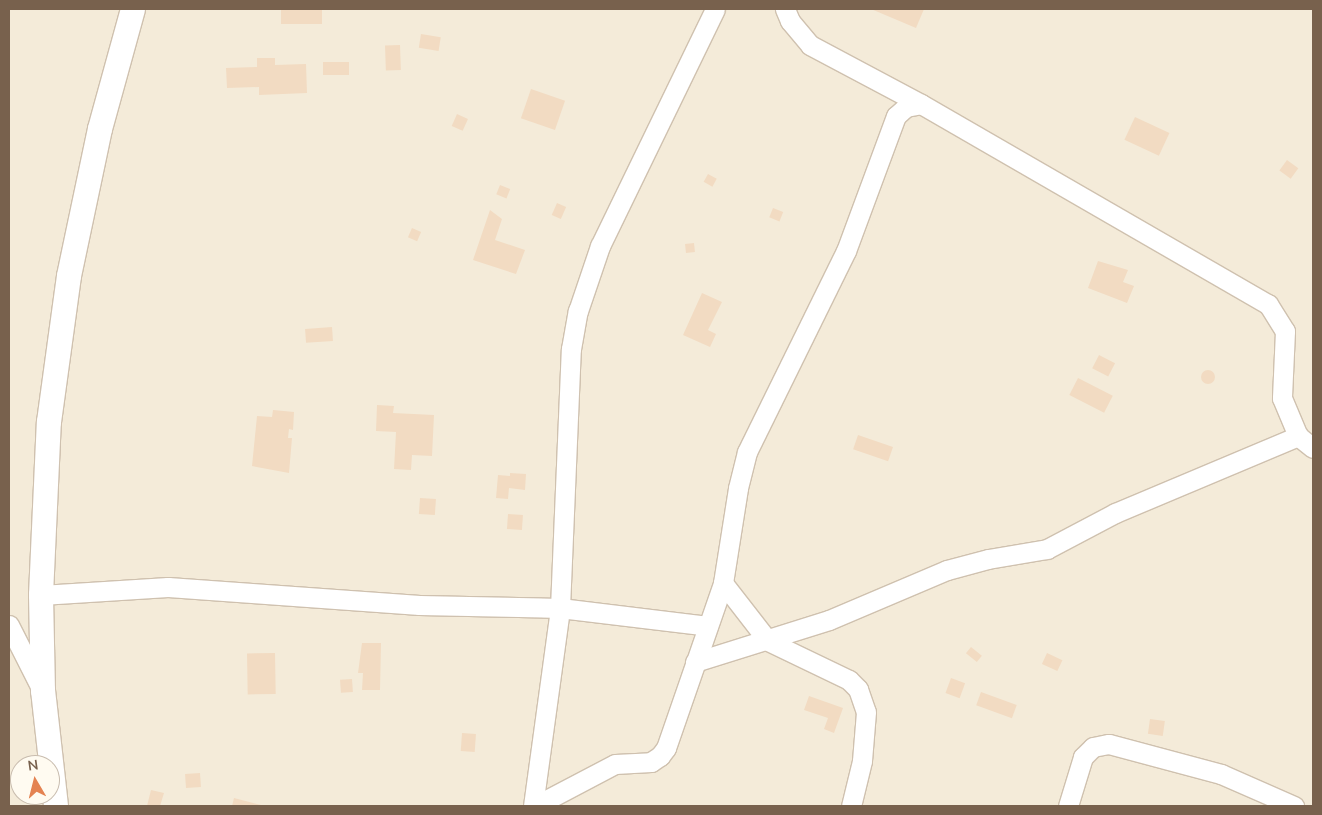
<!DOCTYPE html>
<html>
<head>
<meta charset="utf-8">
<style>
	body { margin:0 }
	#map { position:relative; width:1322px; height:815px; overflow:hidden; background:#fcf8eb; font-family:"Nunito Sans",sans-serif }
	div>[style] { position:absolute }
	.residential>* { inset:0; background:#f4ebd9 }
	.building>* { inset:0; background:#f2dbc2; transform-origin:0 0 }
	.round { border-radius:50% }
	.roads { filter:drop-shadow(1px 0 #cfc1af) drop-shadow(-1px 0 #cfc1af) drop-shadow(0 1px #cfc1af) drop-shadow(0 -1px #cfc1af) }
	.minor>* { height:19px; margin:-9.5px; padding:0 9.5px; transform-origin:9.5px; border-radius:9.5px; background:#fff }
	.tertiary>* { height:24px; margin:-12px; padding:0 12px; transform-origin:12px; border-radius:12px; background:#fff }
	span { translate:-50% -50%; white-space:nowrap; text-align:center; line-height:1.15; -webkit-text-stroke:4.5px #fffbf1; paint-order:stroke }
	.frame { position:absolute; inset:0; border:10px solid #78614d; pointer-events:none }
	.north { position:absolute; left:10px; top:755px; width:50px; height:50px; box-sizing:border-box; background:#fffbf1; border:1px solid #c9bdaf; border-radius:50%; rotate:352deg; font-size:14px; font-weight:700; line-height:20px; text-align:center; color:#78614d }
	.north::after { content:''; display:block; margin:auto; width:18px; height:22px; background:#e48352; clip-path:polygon(50% 0,100% 100%,50% 72%,0 100%) }
</style>
</head>
<body>
<div id="map">
	<div class="residential">
		<i style="clip-path:polygon(evenodd,9px 9px,1313px 9px,1313px 806px,9px 806px,9px 9px,20px 765px,50px 765px,50px 795px,20px 795px,20px 765px)"></i>
	</div>
	<div class="building">
		<i style="left:281px;top:9px;width:41px;height:15px"></i>
		<i style="clip-path:polygon(871px 9px,924px 9px,916px 28px)"></i>
		<i style="left:421px;top:34px;width:20px;height:14px;rotate:9deg"></i>
		<i style="left:400px;top:45px;width:25px;height:15px;rotate:88deg"></i>
		<i style="clip-path:polygon(257px 58px,275px 58px,275px 65px,306px 64px,307px 93px,259px 95px,259px 87px,227px 88px,226px 68px,257px 67px)"></i>
		<i style="left:323px;top:62px;width:26px;height:13px"></i>
		<i style="left:531px;top:89px;width:36px;height:31px;rotate:19deg"></i>
		<i style="left:457px;top:114px;width:12px;height:13px;rotate:24deg"></i>
		<i style="left:1135px;top:117px;width:38px;height:25px;rotate:25deg"></i>
		<i style="left:1287px;top:160px;width:14px;height:13px;rotate:36deg"></i>
		<i style="left:708px;top:174px;width:10px;height:9px;rotate:29deg"></i>
		<i style="left:500px;top:185px;width:11px;height:10px;rotate:22deg"></i>
		<i style="left:557px;top:203px;width:10px;height:13px;rotate:24deg"></i>
		<i style="left:773px;top:208px;width:11px;height:10px;rotate:22deg"></i>
		<i style="clip-path:polygon(490px 210px,502px 219px,495px 240px,525px 250px,516px 274px,473px 260px)"></i>
		<i style="left:412px;top:228px;width:10px;height:10px;rotate:24deg"></i>
		<i style="left:694px;top:243px;width:9px;height:9px;rotate:84deg"></i>
		<i style="clip-path:polygon(1098px 261px,1128px 270px,1123px 282px,1134px 286px,1127px 303px,1088px 288px)"></i>
		<i style="clip-path:polygon(702px 293px,722px 302px,708px 330px,716px 334px,710px 347px,683px 335px)"></i>
		<i style="left:332px;top:327px;width:14px;height:27px;rotate:86deg"></i>
		<i style="left:1099px;top:355px;width:18px;height:15px;rotate:27deg"></i>
		<i class="round" style="left:1201px;top:370px;width:14px;height:14px"></i>
		<i style="left:1078px;top:378px;width:39px;height:19px;rotate:27deg"></i>
		<i style="clip-path:polygon(377px 405px,394px 406px,393px 413px,434px 415px,432px 456px,412px 455px,411px 470px,394px 469px,396px 432px,376px 431px)"></i>
		<i style="clip-path:polygon(273px 410px,294px 412px,293px 430px,289px 429px,288px 438px,292px 438px,289px 473px,252px 466px,257px 416px,272px 417px)"></i>
		<i style="left:858px;top:435px;width:37px;height:15px;rotate:19deg"></i>
		<i style="clip-path:polygon(510px 473px,526px 474px,525px 490px,509px 488px,508px 499px,496px 498px,498px 475px,510px 476px)"></i>
		<i style="left:420px;top:498px;width:16px;height:16px;rotate:4deg"></i>
		<i style="left:508px;top:514px;width:15px;height:15px;rotate:4deg"></i>
		<i style="clip-path:polygon(362px 643px,381px 643px,380px 690px,362px 690px,363px 673px,358px 673px)"></i>
		<i style="left:971px;top:647px;width:14px;height:8px;rotate:39deg"></i>
		<i style="left:275px;top:653px;width:41px;height:28px;rotate:89deg"></i>
		<i style="left:1047px;top:653px;width:17px;height:12px;rotate:25deg"></i>
		<i style="left:951px;top:678px;width:15px;height:16px;rotate:20deg"></i>
		<i style="left:352px;top:679px;width:13px;height:12px;rotate:86deg"></i>
		<i style="left:981px;top:692px;width:38px;height:14px;rotate:20deg"></i>
		<i style="clip-path:polygon(809px 696px,843px 708px,834px 733px,824px 729px,828px 718px,804px 710px)"></i>
		<i style="left:1150px;top:719px;width:15px;height:15px;rotate:8deg"></i>
		<i style="left:462px;top:733px;width:14px;height:18px;rotate:4deg"></i>
		<i style="left:200px;top:773px;width:14px;height:15px;rotate:86deg"></i>
		<i style="clip-path:polygon(151px 790px,164px 793px,160px 806px,147px 806px)"></i>
		<i style="clip-path:polygon(234px 798px,265px 806px,232px 806px)"></i>
	</div>
	<div class="roads">
		<div class="minor">
			<i style="left:785px;top:9px;width:13px;rotate:67deg"></i>
			<i style="left:790px;top:21px;width:31px;rotate:50deg"></i>
			<i style="left:810px;top:45px;width:126px;rotate:28deg"></i>
			<i style="left:921px;top:104px;width:401px;rotate:30deg"></i>
			<i style="left:1268px;top:304px;width:32px;rotate:58deg"></i>
			<i style="left:1285px;top:331px;width:67px;rotate:92.6deg"></i>
			<i style="left:1282px;top:398px;width:41px;rotate:67.2deg"></i>
			<i style="left:1298px;top:436px;width:19px;rotate:39deg"></i>
			<i style="left:723px;top:583px;width:73px;rotate:52.2deg"></i>
			<i style="left:768px;top:641px;width:90px;rotate:25.7deg"></i>
			<i style="left:849px;top:680px;width:13px;rotate:45deg"></i>
			<i style="left:858px;top:689px;width:24px;rotate:71deg"></i>
			<i style="left:866px;top:712px;width:49px;rotate:94.7deg"></i>
			<i style="left:862px;top:761px;width:46px;rotate:103.7deg"></i>
			<i style="left:41px;top:595px;width:127px;rotate:-3.6deg"></i>
			<i style="left:168px;top:587px;width:252px;rotate:4.1deg"></i>
			<i style="left:419px;top:605px;width:141px;rotate:1.2deg"></i>
			<i style="left:560px;top:608px;width:149px;rotate:6.9deg"></i>
			<i style="left:9px;top:625px;width:73px;rotate:63.1deg"></i>
			<i style="left:695px;top:662px;width:140px;rotate:-17.4deg"></i>
			<i style="left:829px;top:620px;width:128px;rotate:-23deg"></i>
			<i style="left:947px;top:570px;width:42px;rotate:-15deg"></i>
			<i style="left:988px;top:559px;width:60px;rotate:-9.6deg"></i>
			<i style="left:1047px;top:549px;width:77px;rotate:-27.9deg"></i>
			<i style="left:1115px;top:513px;width:199px;rotate:-22.8deg"></i>
			<i style="left:533px;top:806px;width:200px;rotate:-82.2deg"></i>
			<i style="left:560px;top:608px;width:259px;rotate:-87.6deg"></i>
			<i style="left:571px;top:349px;width:39px;rotate:-80deg"></i>
			<i style="left:578px;top:311px;width:69px;rotate:-71.3deg"></i>
			<i style="left:600px;top:246px;width:263px;rotate:-64.1deg"></i>
			<i style="left:535px;top:806px;width:90px;rotate:-27.7deg"></i>
			<i style="left:615px;top:764px;width:36px;rotate:-3deg"></i>
			<i style="left:651px;top:762px;width:11px;rotate:-34deg"></i>
			<i style="left:660px;top:756px;width:10px;rotate:-53deg"></i>
			<i style="left:666px;top:748px;width:175px;rotate:-70.9deg"></i>
			<i style="left:723px;top:583px;width:96px;rotate:-81deg"></i>
			<i style="left:738px;top:488px;width:37px;rotate:-76deg"></i>
			<i style="left:747px;top:452px;width:224px;rotate:-63.8deg"></i>
			<i style="left:846px;top:251px;width:144px;rotate:-69.7deg"></i>
			<i style="left:896px;top:116px;width:13px;rotate:-42deg"></i>
			<i style="left:906px;top:107px;width:15px;rotate:-11deg"></i>
			<i style="left:1068px;top:806px;width:51px;rotate:-73deg"></i>
			<i style="left:1083px;top:757px;width:14px;rotate:-45deg"></i>
			<i style="left:1093px;top:747px;width:16px;rotate:-11deg"></i>
			<i style="left:1109px;top:744px;width:116px;rotate:15deg"></i>
			<i style="left:1221px;top:774px;width:80px;rotate:23.7deg"></i>
		</div>
		<div class="tertiary">
			<i style="left:56px;top:806px;width:116px;rotate:-96.4deg"></i>
			<i style="left:43px;top:691px;width:96px;rotate:-91.2deg"></i>
			<i style="left:41px;top:595px;width:173px;rotate:-87.4deg"></i>
			<i style="left:49px;top:422px;width:147px;rotate:-82.2deg"></i>
			<i style="left:69px;top:276px;width:150px;rotate:-78.1deg"></i>
			<i style="left:100px;top:129px;width:124px;rotate:-74.6deg"></i>
		</div>
	</div>
	<div class="frame"></div>
	<div class="north">N</div>
</div>
</body>
</html>
